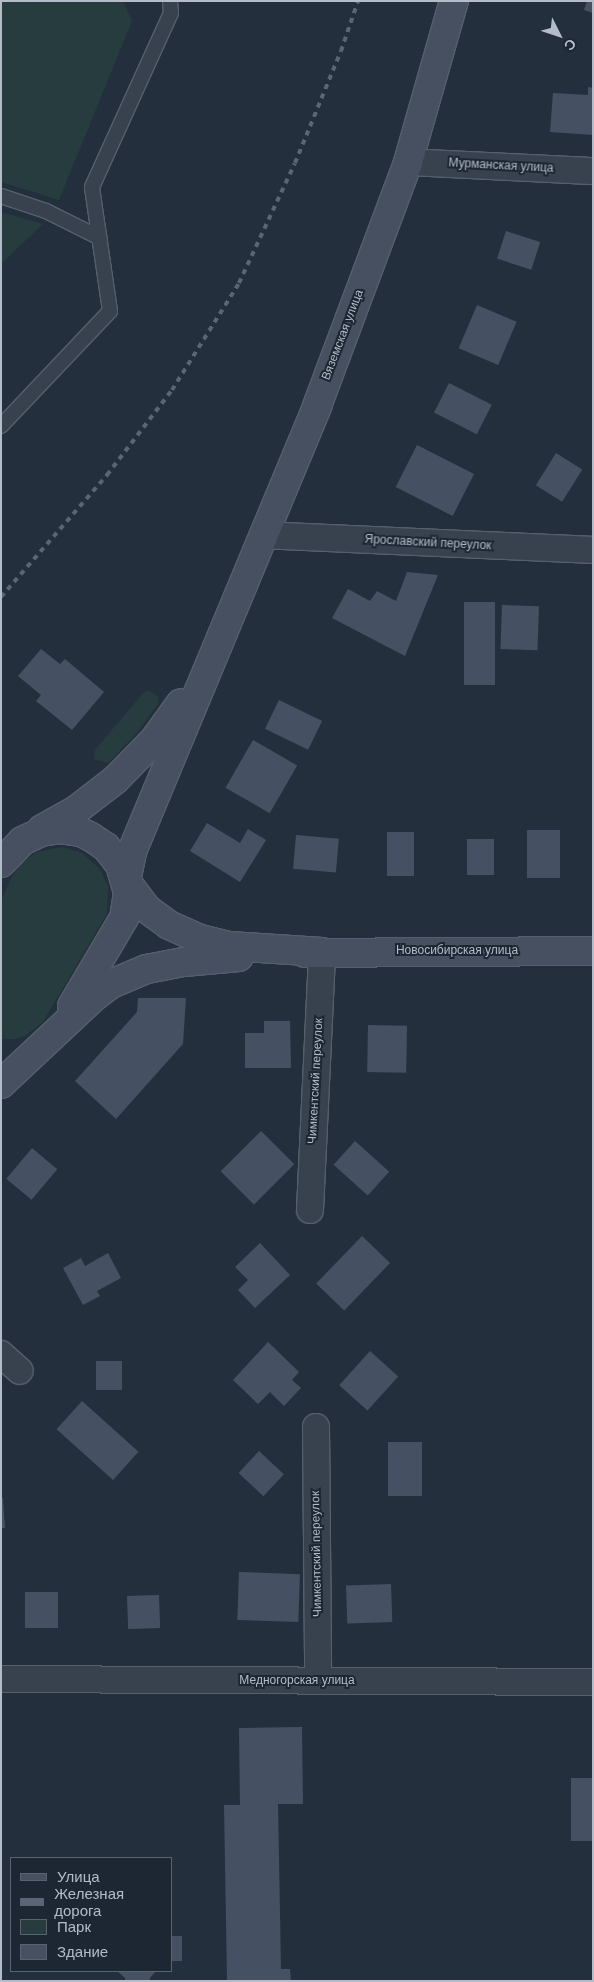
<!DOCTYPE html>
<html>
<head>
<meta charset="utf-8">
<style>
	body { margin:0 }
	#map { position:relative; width:594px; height:1982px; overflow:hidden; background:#242f3e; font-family:Helvetica,sans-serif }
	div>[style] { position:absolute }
	.green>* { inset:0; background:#263c3f }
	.building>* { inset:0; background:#455162; transform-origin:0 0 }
	.roads { filter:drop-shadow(1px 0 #565f6c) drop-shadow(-1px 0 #565f6c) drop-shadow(0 1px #565f6c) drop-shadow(0 -1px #565f6c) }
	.service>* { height:14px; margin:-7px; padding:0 7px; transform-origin:7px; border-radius:7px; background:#38414e }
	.minor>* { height:26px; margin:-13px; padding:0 13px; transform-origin:13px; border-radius:13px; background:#38414e }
	.secondary>* { height:28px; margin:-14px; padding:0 14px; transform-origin:14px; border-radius:14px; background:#465061 }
	.rail>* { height:4px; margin-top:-2px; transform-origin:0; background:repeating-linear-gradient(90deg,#5a6575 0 5px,transparent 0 10px) }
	span { translate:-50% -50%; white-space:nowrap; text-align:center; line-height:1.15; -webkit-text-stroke:4px #1d2633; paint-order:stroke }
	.street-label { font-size:12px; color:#b4bcc9 }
	.frame { position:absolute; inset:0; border:2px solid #b4bcc9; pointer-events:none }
	.legend { position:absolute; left:10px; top:1857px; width:162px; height:115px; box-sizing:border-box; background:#1d2633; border:1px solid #59626f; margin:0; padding:6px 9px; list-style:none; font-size:15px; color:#b4bcc9 }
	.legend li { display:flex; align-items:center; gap:10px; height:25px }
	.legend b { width:25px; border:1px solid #59626f }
	.north { position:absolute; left:534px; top:10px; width:50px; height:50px; -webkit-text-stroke:4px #1d2633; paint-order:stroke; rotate:131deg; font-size:14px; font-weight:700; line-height:20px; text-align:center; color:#b4bcc9 }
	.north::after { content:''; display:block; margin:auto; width:18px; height:22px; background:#b4bcc9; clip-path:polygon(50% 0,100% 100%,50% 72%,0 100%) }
</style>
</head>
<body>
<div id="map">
	<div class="green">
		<i style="clip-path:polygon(1px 1px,123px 1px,132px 21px,59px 200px,1px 182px)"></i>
		<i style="clip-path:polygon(1px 212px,43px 224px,1px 264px)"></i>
		<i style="clip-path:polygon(149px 690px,159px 697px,158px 704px,136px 734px,108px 763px,94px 759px,95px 750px,143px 693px)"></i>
		<i style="clip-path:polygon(63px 847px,82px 853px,100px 869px,108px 886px,107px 914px,43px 1022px,25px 1036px,14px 1039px,1px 1039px,1px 901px,12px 876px,23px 861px,37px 852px)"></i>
	</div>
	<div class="building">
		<i style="clip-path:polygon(587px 1px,593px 1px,593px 13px,584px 10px)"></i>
		<i style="clip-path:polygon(588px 87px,593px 88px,593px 135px,550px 132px,553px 93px,588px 95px)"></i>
		<i style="left:506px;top:231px;width:36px;height:29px;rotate:18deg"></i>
		<i style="left:477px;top:305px;width:43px;height:47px;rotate:23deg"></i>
		<i style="left:449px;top:383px;width:48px;height:33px;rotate:27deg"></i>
		<i style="left:417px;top:445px;width:64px;height:47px;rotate:27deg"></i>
		<i style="left:556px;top:453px;width:31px;height:38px;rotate:32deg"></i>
		<i style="clip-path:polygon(407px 572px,438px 575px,405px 656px,332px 618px,348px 589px,370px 601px,377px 591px,396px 601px)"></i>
		<i style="left:464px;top:602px;width:31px;height:83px"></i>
		<i style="left:502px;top:605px;width:37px;height:44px;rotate:2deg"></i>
		<i style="clip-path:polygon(41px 649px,60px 664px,65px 659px,104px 692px,72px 730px,36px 701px,41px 695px,18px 676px)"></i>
		<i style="left:279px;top:700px;width:48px;height:32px;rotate:26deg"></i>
		<i style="left:253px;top:740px;width:51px;height:55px;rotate:30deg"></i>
		<i style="clip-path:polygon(207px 823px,240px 843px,248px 829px,266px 840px,240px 882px,190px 851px)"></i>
		<i style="left:527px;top:830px;width:33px;height:48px"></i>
		<i style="left:414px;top:832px;width:44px;height:27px;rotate:90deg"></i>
		<i style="left:296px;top:835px;width:43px;height:34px;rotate:5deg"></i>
		<i style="left:467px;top:839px;width:27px;height:36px"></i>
		<i style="clip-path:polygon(138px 998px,186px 998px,183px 1044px,116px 1119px,75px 1081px,137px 1012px)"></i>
		<i style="clip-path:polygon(264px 1021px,290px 1021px,291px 1068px,245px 1068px,245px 1033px,264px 1033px)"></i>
		<i style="left:368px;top:1025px;width:39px;height:47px;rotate:1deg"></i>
		<i style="left:261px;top:1131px;width:47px;height:57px;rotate:45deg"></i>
		<i style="left:355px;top:1141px;width:46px;height:32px;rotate:42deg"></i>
		<i style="left:32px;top:1148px;width:33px;height:40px;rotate:40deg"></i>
		<i style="left:362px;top:1236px;width:39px;height:66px;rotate:44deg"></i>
		<i style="clip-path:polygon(260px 1243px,290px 1275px,255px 1308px,238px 1290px,248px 1280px,235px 1267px)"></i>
		<i style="clip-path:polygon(108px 1253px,121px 1278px,97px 1291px,100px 1296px,83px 1305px,63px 1268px,81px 1258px,85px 1266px)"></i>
		<i style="clip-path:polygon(268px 1342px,299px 1372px,292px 1380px,301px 1388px,284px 1406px,270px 1392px,258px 1404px,233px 1380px)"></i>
		<i style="left:370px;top:1351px;width:38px;height:46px;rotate:42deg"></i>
		<i style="left:96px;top:1361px;width:26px;height:29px"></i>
		<i style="left:82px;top:1401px;width:76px;height:38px;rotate:42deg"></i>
		<i style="left:388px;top:1442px;width:34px;height:54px"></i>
		<i style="left:259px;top:1451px;width:34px;height:30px;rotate:43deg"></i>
		<i style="clip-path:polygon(1px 1498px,3px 1498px,5px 1528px,1px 1528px)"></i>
		<i style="left:239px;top:1572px;width:61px;height:48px;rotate:2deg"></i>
		<i style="left:391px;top:1584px;width:38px;height:45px;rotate:88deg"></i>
		<i style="left:58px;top:1592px;width:36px;height:33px;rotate:90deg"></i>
		<i style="left:159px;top:1595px;width:33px;height:32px;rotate:88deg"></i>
		<i style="clip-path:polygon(302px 1727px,303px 1804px,278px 1804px,281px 1969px,290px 1969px,291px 1981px,227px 1981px,224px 1805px,240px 1805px,239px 1728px)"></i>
		<i style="left:571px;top:1778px;width:22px;height:63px"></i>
		<i style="left:171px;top:1936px;width:11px;height:25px"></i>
		<i style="clip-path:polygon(117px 1971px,156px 1971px,150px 1978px,150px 1981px,125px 1981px,125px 1978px)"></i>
	</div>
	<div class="roads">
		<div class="service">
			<i style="left:1px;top:196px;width:47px;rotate:18.4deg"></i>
			<i style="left:46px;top:211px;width:60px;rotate:26.6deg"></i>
			<i style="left:1px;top:426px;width:158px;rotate:-46.5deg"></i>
			<i style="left:110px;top:311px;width:125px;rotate:-98.3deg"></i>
			<i style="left:92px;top:187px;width:191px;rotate:-65.6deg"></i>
			<i style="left:171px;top:13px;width:12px;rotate:-95deg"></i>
		</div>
		<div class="minor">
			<i style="left:408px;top:162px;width:185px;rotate:2.8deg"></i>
			<i style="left:263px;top:535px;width:330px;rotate:2.6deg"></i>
			<i style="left:310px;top:1210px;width:258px;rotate:-87.3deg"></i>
			<i style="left:1px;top:1354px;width:25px;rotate:42deg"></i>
			<i style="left:316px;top:1427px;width:254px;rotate:89.5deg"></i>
			<i style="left:1px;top:1679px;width:592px;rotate:0.29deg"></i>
		</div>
		<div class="secondary">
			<i style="left:42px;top:829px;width:39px;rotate:-29deg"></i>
			<i style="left:76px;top:810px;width:49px;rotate:-37.6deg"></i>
			<i style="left:115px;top:780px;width:57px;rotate:-45.7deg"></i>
			<i style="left:155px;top:739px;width:44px;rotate:-54.2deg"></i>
			<i style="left:1px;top:863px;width:30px;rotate:-46deg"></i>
			<i style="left:22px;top:841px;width:21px;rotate:-25deg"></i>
			<i style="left:41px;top:832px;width:18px;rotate:-9deg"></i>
			<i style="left:59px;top:829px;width:22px;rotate:8deg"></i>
			<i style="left:81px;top:832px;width:11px;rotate:27deg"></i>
			<i style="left:91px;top:837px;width:18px;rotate:34deg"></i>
			<i style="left:106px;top:847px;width:23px;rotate:52deg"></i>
			<i style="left:120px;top:865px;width:29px;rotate:74deg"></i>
			<i style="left:128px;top:893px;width:25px;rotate:99deg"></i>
			<i style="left:124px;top:918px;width:102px;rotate:120.6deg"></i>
			<i style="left:322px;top:952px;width:93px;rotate:-176.3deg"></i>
			<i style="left:229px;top:946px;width:32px;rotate:-166deg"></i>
			<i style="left:198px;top:938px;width:32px;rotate:-156deg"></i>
			<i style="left:169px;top:925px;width:27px;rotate:-144deg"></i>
			<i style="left:147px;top:909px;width:35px;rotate:-127deg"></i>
			<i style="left:126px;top:881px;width:33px;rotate:-78deg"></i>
			<i style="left:133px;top:849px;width:480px;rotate:-67.4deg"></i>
			<i style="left:317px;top:406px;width:260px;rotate:-69.5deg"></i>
			<i style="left:408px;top:162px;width:167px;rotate:-74.1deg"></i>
			<i style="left:305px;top:953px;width:288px;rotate:-0.4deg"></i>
			<i style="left:1px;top:1084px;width:129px;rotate:-43.1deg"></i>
			<i style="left:95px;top:996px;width:20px;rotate:-37deg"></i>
			<i style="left:111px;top:984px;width:39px;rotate:-23deg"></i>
			<i style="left:147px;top:969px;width:38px;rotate:-11deg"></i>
			<i style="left:184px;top:962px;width:55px;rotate:-5.2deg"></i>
		</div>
	</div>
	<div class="rail">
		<i style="left:1px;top:597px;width:162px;rotate:-49deg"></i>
		<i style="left:107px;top:475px;width:107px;rotate:-52.6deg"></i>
		<i style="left:172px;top:390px;width:126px;rotate:-57.9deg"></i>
		<i style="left:239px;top:283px;width:132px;rotate:-65deg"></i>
		<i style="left:295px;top:163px;width:121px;rotate:-67.7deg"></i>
		<i style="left:341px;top:51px;width:53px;rotate:-71.2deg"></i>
	</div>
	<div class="street-label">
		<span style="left:501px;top:166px;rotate:3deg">Мурманская улица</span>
		<span style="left:343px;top:335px;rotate:-69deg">Вяземская улица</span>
		<span style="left:428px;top:543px;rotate:3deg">Ярославский переулок</span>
		<span style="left:457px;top:951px">Новосибирская улица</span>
		<span style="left:316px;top:1081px;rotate:-87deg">Чимкентский переулок</span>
		<span style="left:317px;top:1554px;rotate:-91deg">Чимкентский переулок</span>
		<span style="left:297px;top:1681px">Медногорская улица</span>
	</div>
	<div class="frame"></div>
	<ul class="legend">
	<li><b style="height:6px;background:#465061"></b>Улица</li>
	<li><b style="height:6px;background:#5a6575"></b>Железная дорога</li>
	<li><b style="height:14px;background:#263c3f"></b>Парк</li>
	<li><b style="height:14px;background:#455162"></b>Здание</li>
	</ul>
	<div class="north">С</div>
</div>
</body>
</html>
